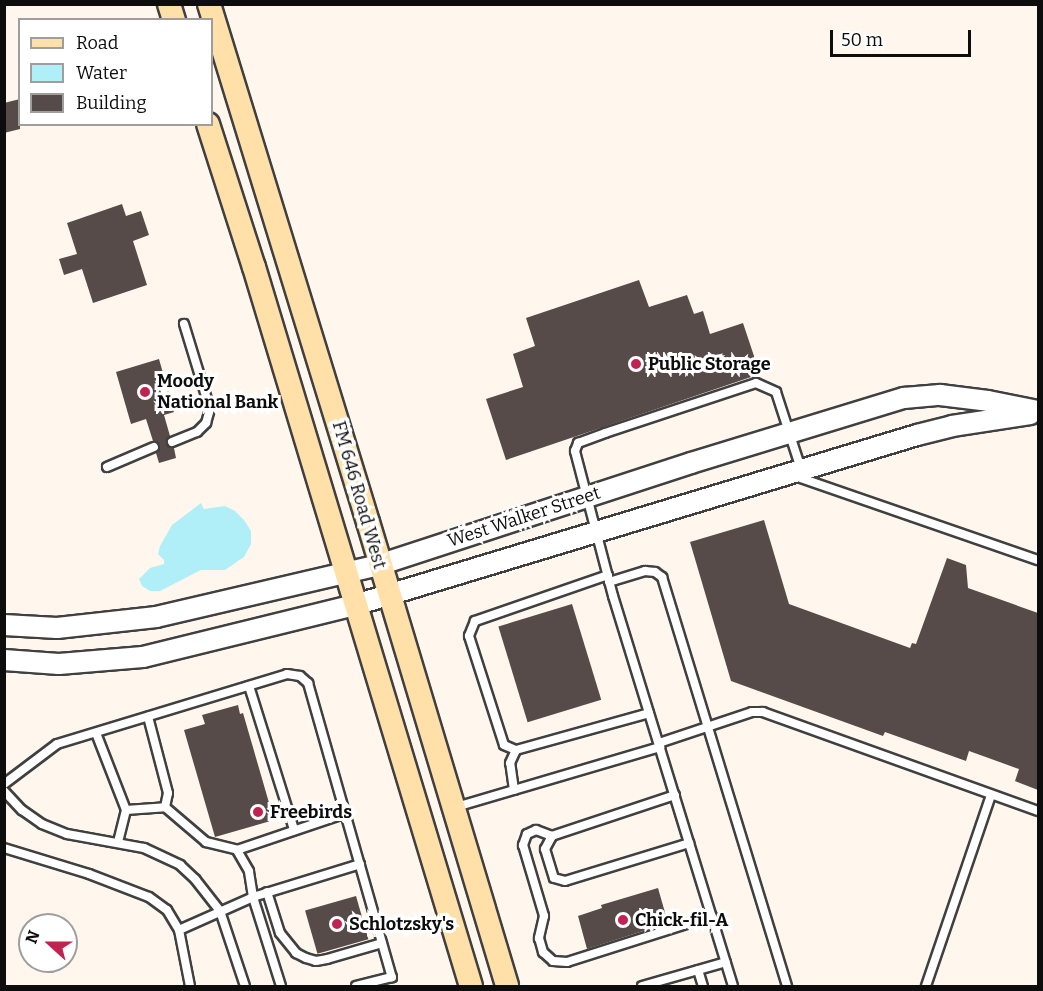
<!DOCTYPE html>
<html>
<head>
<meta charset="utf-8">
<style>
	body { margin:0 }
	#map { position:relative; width:1043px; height:991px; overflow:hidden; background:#fff7ed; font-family:Bitter,serif }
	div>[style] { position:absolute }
	.water>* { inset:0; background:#b0eff7 }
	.building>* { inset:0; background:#564b49; transform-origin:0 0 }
	.roads { filter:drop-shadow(2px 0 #404040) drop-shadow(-2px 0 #404040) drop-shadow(0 2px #404040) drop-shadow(0 -2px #404040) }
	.service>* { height:8px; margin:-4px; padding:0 4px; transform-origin:4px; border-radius:4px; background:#fff }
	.tertiary>* { height:20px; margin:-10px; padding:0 10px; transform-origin:10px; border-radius:10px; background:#fff }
	.secondary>* { height:22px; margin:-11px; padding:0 11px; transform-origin:11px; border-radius:11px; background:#ffe0a8 }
	.dots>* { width:16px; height:16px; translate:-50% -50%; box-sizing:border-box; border:3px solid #fff; border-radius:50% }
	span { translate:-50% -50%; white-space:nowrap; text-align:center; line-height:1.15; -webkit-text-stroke:6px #fff; paint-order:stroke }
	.poi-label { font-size:18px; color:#0d0d0d; font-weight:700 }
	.left { translate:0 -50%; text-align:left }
	.street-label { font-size:18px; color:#0d0d0d }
	.frame { position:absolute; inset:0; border:6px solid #0d0d0d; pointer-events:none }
	.legend { position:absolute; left:18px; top:18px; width:195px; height:108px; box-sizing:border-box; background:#fff; border:2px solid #9e9e9e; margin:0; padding:8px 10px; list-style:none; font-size:18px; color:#0d0d0d }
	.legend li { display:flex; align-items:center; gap:12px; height:30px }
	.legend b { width:30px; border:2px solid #9e9e9e }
	.north { position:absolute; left:18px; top:913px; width:60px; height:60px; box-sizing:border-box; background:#fff; border:2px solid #9e9e9e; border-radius:50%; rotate:291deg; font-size:16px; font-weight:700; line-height:24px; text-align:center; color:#0d0d0d }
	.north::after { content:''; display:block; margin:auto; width:21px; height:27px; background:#c02251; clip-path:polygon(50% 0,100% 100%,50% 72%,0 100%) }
	.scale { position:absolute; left:830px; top:30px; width:141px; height:27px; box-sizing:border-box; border:3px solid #0d0d0d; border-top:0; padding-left:8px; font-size:18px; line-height:21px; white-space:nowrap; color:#0d0d0d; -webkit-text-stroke:4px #fff; paint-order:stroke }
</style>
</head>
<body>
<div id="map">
	<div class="water">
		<i style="clip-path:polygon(201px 503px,204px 509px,225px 506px,235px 511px,244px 520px,251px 531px,251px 544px,244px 557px,225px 570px,201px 570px,160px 591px,150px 591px,142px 586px,139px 579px,150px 568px,164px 564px,164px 560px,158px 554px,160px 546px,172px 525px)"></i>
	</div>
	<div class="building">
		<i style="clip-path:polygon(20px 99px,20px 129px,4px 133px,4px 103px)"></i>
		<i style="clip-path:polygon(122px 204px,126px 216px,141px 211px,149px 235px,133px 241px,147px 285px,93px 303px,82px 269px,64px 275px,59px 259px,77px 254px,67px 223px)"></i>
		<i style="clip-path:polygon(639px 280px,649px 307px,687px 295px,694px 314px,703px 311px,710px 334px,743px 323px,760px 374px,506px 460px,486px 399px,523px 387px,513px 354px,535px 346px,526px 318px)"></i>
		<i style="clip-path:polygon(159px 359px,174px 412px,164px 415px,170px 436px,166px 444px,174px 448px,176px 458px,159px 463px,156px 453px,160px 445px,153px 441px,146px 419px,131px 424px,116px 372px)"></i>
		<i style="clip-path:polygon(764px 520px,789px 604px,910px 648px,912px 643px,916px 644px,947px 558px,966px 565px,968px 588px,1038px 613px,1038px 790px,1015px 781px,1019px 769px,969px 751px,966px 761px,885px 732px,883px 736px,731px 681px,690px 542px)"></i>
		<i style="left:572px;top:604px;width:100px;height:77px;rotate:73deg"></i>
		<i style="clip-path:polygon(238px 705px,240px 714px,243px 713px,274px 820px,215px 837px,184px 730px,205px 724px,202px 715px)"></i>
		<i style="clip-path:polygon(658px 888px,668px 923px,587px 949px,578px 916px,602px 908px,601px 905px)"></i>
		<i style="left:356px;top:896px;width:45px;height:53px;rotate:74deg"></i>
	</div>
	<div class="roads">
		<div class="service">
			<i style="left:172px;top:442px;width:27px;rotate:-22deg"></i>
			<i style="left:197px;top:432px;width:13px;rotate:-45deg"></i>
			<i style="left:206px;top:423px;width:15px;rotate:-74deg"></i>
			<i style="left:210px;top:409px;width:89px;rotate:-107deg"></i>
			<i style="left:107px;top:467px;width:51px;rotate:-23.1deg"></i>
			<i style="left:795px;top:476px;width:257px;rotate:19.1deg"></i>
			<i style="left:608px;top:575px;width:141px;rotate:160.9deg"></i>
			<i style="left:475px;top:621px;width:16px;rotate:112deg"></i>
			<i style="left:469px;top:636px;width:114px;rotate:72.2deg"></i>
			<i style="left:504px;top:745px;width:13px;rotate:23deg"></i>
			<i style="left:516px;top:750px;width:138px;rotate:-15.5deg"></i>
			<i style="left:609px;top:582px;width:38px;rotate:-17deg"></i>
			<i style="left:645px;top:571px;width:10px;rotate:6deg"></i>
			<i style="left:655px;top:572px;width:9px;rotate:36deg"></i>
			<i style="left:662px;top:577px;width:428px;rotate:73deg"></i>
			<i style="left:249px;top:686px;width:151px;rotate:72.6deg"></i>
			<i style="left:96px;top:733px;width:83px;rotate:68.7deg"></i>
			<i style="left:126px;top:810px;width:32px;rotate:104deg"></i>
			<i style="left:659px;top:743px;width:98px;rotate:-18.4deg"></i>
			<i style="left:752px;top:712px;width:11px"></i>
			<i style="left:763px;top:712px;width:292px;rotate:19.8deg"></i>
			<i style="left:4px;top:784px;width:66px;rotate:-37deg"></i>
			<i style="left:57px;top:744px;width:240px;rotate:-16.9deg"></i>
			<i style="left:287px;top:674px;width:13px;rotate:9deg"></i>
			<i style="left:300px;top:676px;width:11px;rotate:41deg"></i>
			<i style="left:308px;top:683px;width:306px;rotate:74.1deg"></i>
			<i style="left:392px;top:977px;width:37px;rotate:166deg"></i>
			<i style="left:514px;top:790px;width:27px;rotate:-98deg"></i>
			<i style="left:510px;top:763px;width:14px;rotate:-65deg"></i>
			<i style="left:4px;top:791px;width:26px;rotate:47deg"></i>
			<i style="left:22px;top:810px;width:24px;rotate:35deg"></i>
			<i style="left:42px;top:824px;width:27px;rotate:22deg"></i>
			<i style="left:67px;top:834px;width:78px;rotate:10.3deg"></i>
			<i style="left:144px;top:848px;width:40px;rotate:25deg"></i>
			<i style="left:180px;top:865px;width:21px;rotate:43deg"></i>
			<i style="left:195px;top:879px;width:41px;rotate:52deg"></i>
			<i style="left:220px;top:911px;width:79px;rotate:71.6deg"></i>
			<i style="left:675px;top:795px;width:130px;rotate:161.6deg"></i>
			<i style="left:552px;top:836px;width:15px;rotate:118deg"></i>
			<i style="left:545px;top:849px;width:30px;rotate:73deg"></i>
			<i style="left:554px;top:878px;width:11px;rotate:15deg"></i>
			<i style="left:565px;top:881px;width:130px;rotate:-17deg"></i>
			<i style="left:165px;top:807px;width:54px;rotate:40.5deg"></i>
			<i style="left:206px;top:842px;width:32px;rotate:14deg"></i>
			<i style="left:456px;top:807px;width:213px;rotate:-16.4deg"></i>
			<i style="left:126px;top:810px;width:39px;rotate:-4deg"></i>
			<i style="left:165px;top:807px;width:14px;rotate:-78deg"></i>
			<i style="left:168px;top:793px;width:79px;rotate:-104.7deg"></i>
			<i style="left:552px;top:836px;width:17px;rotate:-159deg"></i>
			<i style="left:536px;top:830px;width:10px;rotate:156deg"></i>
			<i style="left:527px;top:834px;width:12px;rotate:110deg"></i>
			<i style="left:523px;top:845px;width:74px;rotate:73.5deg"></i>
			<i style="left:544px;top:916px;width:23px;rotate:103deg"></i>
			<i style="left:539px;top:938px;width:15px;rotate:74deg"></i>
			<i style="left:543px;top:952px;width:13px;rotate:42deg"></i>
			<i style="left:553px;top:961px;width:14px;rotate:4deg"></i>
			<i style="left:567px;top:962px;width:152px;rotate:-17.6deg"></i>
			<i style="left:4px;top:848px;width:89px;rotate:17deg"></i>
			<i style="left:89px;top:874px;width:64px;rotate:21deg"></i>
			<i style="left:149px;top:897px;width:22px;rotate:36deg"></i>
			<i style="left:167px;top:910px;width:23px;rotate:59deg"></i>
			<i style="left:179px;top:930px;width:57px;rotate:78.9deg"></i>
			<i style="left:267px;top:892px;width:43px;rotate:72.4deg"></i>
			<i style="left:280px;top:933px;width:26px;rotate:51deg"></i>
			<i style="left:296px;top:953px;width:11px;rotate:27deg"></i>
			<i style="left:306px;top:958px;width:10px;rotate:17deg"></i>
			<i style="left:316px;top:961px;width:11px;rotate:-10deg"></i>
			<i style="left:327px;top:959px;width:57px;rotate:-16.2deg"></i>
			<i style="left:179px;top:930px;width:81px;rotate:-24deg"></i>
			<i style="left:253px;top:897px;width:26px;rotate:-99deg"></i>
			<i style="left:249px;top:871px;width:24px;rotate:-120deg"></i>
			<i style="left:237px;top:850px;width:115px;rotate:-18.7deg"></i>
			<i style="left:698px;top:970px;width:17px;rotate:73deg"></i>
			<i style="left:281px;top:986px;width:93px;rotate:-107.5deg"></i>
			<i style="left:253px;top:897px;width:112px;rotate:-17.1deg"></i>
			<i style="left:642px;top:986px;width:87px;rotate:-15.9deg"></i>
			<i style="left:733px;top:986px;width:408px;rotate:-107.1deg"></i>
			<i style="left:613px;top:596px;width:150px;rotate:-104.7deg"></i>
			<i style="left:575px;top:451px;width:9px;rotate:-69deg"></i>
			<i style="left:578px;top:443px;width:29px;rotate:-20deg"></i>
			<i style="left:605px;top:433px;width:159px;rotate:-18.3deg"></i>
			<i style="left:756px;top:383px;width:22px;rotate:24deg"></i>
			<i style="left:776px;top:392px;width:81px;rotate:72deg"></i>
			<i style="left:926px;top:986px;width:202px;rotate:-71.2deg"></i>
		</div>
		<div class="tertiary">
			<i style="left:4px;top:625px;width:53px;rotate:3.2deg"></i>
			<i style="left:57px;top:628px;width:100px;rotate:-6.3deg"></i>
			<i style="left:156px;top:617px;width:229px;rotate:-13.1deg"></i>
			<i style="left:379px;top:565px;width:328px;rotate:-18.1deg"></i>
			<i style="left:691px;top:463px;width:223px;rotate:-17deg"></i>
			<i style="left:904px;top:398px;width:36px;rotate:-5deg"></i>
			<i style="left:940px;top:395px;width:48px;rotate:7.1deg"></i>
			<i style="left:988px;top:401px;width:51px;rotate:11.3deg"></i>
			<i style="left:4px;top:660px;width:55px;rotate:4.2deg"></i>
			<i style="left:59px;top:664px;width:84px;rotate:-4.8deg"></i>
			<i style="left:143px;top:657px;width:218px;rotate:-13.8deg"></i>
			<i style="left:355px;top:605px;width:587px;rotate:-16.83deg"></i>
			<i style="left:917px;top:435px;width:36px;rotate:-14deg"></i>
			<i style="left:952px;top:426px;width:79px;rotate:-8.7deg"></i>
		</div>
		<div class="secondary">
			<i style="left:169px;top:4px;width:17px;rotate:73deg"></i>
			<i style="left:209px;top:4px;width:542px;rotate:72.94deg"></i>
			<i style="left:368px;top:522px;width:484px;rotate:73.3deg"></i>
			<i style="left:208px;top:124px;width:150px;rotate:72.2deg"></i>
			<i style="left:254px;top:267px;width:751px;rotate:73.21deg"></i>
		</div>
	</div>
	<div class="dots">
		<i style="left:636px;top:364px;background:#c02251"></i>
		<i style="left:145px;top:392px;background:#c02251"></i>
		<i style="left:258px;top:812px;background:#c02251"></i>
		<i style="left:623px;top:920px;background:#c02251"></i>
		<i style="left:337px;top:924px;background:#c02251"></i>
	</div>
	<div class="poi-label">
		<span class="left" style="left:648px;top:364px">Public Storage</span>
		<span class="left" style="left:157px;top:392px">Moody<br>National Bank</span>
		<span class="left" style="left:270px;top:812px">Freebirds</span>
		<span class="left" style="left:635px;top:920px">Chick-fil-A</span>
		<span class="left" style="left:349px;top:924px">Schlotzsky's</span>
	</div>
	<div class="street-label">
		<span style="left:359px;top:495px;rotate:74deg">FM 646 Road West</span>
		<span style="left:524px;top:517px;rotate:-18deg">West Walker Street</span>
	</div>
	<div class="frame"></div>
	<ul class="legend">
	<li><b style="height:8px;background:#ffe0a8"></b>Road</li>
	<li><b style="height:16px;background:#b0eff7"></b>Water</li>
	<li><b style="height:16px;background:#564b49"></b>Building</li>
	</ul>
	<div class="north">N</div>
	<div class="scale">50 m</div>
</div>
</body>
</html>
